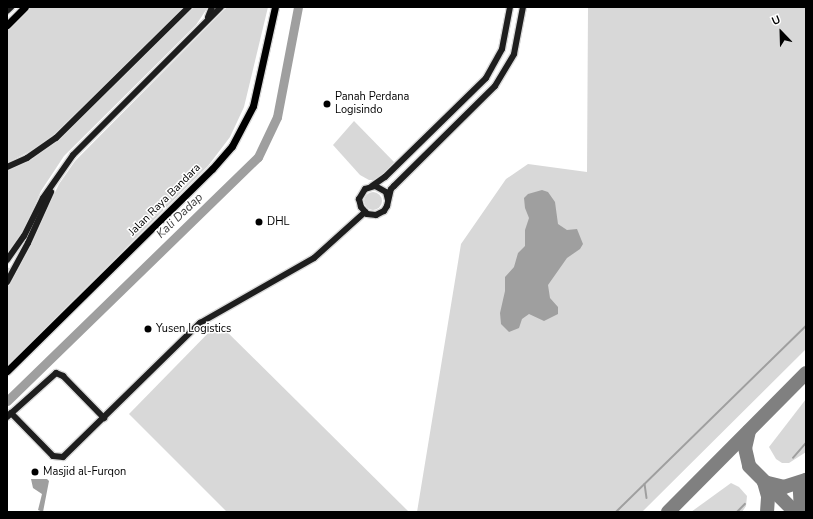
<!DOCTYPE html>
<html>
<head>
<meta charset="utf-8">
<style>
	body { margin:0 }
	#map { position:relative; width:813px; height:519px; overflow:hidden; background:#fff; font-family:"Nunito Sans",sans-serif }
	div>[style] { position:absolute }
	.green>* { inset:0; background:#d8d8d8 }
	.round { border-radius:50% }
	.water>* { inset:0; background:#9f9f9f }
	.stream>* { height:1.5px; margin:-0.75px; padding:0 0.75px; transform-origin:0.75px; border-radius:0.75px; background:#9f9f9f }
	.river>* { height:9px; margin:-4.5px; padding:0 4.5px; transform-origin:4.5px; border-radius:4.5px; background:#9f9f9f }
	.taxiway>* { height:14px; margin:-7px; padding:0 7px; transform-origin:7px; border-radius:7px; background:#808080 }
	.roads { filter:drop-shadow(1px 0 #dbdbdb) drop-shadow(-1px 0 #dbdbdb) drop-shadow(0 1px #dbdbdb) drop-shadow(0 -1px #dbdbdb) }
	.secondary>* { height:6px; margin:-3px; padding:0 3px; transform-origin:3px; border-radius:3px; background:#1e1e1e }
	.primary>* { height:7px; margin:-3.5px; padding:0 3.5px; transform-origin:3.5px; border-radius:3.5px; background:#000 }
	.dots>* { width:11px; height:11px; translate:-50% -50%; box-sizing:border-box; border:2px solid #fff; border-radius:50% }
	span { translate:-50% -50%; white-space:nowrap; text-align:center; line-height:1.15; -webkit-text-stroke:3px #fff; paint-order:stroke }
	.poi-label { font-size:11px; color:#000 }
	.left { translate:0 -50%; text-align:left }
	.street-label { font-size:11px; color:#000 }
	.water-label { font-size:12px; color:#404040; font-style:italic }
	.frame { position:absolute; inset:0; border:8px solid #000; pointer-events:none }
	.north { position:absolute; left:761px; top:12px; width:40px; height:40px; -webkit-text-stroke:3px #fff; paint-order:stroke; rotate:337deg; font-size:11px; font-weight:700; line-height:16px; text-align:center; color:#000 }
	.north::after { content:''; display:block; margin:auto; width:14px; height:18px; background:#000; clip-path:polygon(50% 0,100% 100%,50% 72%,0 100%) }
</style>
</head>
<body>
<div id="map">
	<div class="green">
		<i style="clip-path:polygon(30px 7px,184px 7px,57px 133px,36px 148px,7px 163px,7px 30px)"></i>
		<i style="clip-path:polygon(193px 7px,208px 7px,196px 25px,64px 156px,41px 191px,23px 232px,7px 254px,7px 169px,66px 131px)"></i>
		<i style="clip-path:polygon(227px 7px,268px 7px,244px 107px,230px 137px,208px 166px,7px 366px,7px 267px,17px 272px,59px 184px,75px 161px)"></i>
		<i style="clip-path:polygon(588px 7px,806px 7px,806px 349px,642px 512px,417px 512px,461px 244px,506px 179px,528px 164px,587px 172px)"></i>
		<i style="clip-path:polygon(354px 121px,396px 164px,377px 180px,369px 180px,360px 175px,333px 145px)"></i>
		<i class="round" style="left:364px;top:192px;width:18px;height:18px"></i>
		<i style="clip-path:polygon(218px 323px,409px 512px,227px 512px,129px 414px)"></i>
		<i style="clip-path:polygon(806px 399px,806px 452px,789px 463px,782px 463px,776px 459px,769px 447px)"></i>
		<i style="clip-path:polygon(731px 483px,739px 487px,747px 496px,746px 506px,742px 512px,691px 512px)"></i>
	</div>
	<div class="water">
		<i style="clip-path:polygon(542px 190px,548px 192px,555px 202px,558px 224px,567px 230px,577px 229px,583px 244px,580px 249px,567px 258px,548px 285px,550px 298px,558px 307px,558px 314px,544px 321px,529px 314px,522px 319px,519px 328px,509px 332px,501px 324px,500px 313px,505px 291px,505px 277px,514px 267px,518px 253px,525px 246px,525px 230px,529px 218px,525px 208px,524px 198px,528px 194px)"></i>
		<i style="clip-path:polygon(31px 479px,47px 479px,49px 481px,43px 512px,38px 510px,42px 494px,33px 488px)"></i>
	</div>
	<div class="stream">
		<i style="left:793px;top:458px;width:20px;rotate:-49deg"></i>
		<i style="left:645px;top:484px;width:14px;rotate:82deg"></i>
		<i style="left:616px;top:512px;width:266px;rotate:-44.4deg"></i>
		<i style="left:737px;top:512px;width:11px;rotate:-45deg"></i>
	</div>
	<div class="river">
		<i style="left:7px;top:401px;width:350px;rotate:-44.2deg"></i>
		<i style="left:258px;top:157px;width:44px;rotate:-64.6deg"></i>
		<i style="left:277px;top:117px;width:112px;rotate:-79.2deg"></i>
	</div>
	<div class="taxiway">
		<i style="left:749px;top:431px;width:17px;rotate:103deg"></i>
		<i style="left:745px;top:448px;width:18px;rotate:77deg"></i>
		<i style="left:749px;top:466px;width:65px;rotate:45deg"></i>
		<i style="left:668px;top:512px;width:196px;rotate:-45.2deg"></i>
		<i style="left:767px;top:512px;width:16px;rotate:-86deg"></i>
		<i style="left:768px;top:496px;width:15px;rotate:-106deg"></i>
		<i style="left:764px;top:482px;width:21px;rotate:14deg"></i>
		<i style="left:784px;top:487px;width:23px;rotate:-18deg"></i>
		<i style="left:801px;top:512px;width:21px;rotate:-93deg"></i>
		<i style="left:800px;top:491px;width:13px;rotate:-61deg"></i>
	</div>
	<div class="roads">
		<div class="secondary">
			<i style="left:7px;top:11px;width:6px;rotate:-45deg"></i>
			<i style="left:208px;top:17px;width:11px;rotate:-68deg"></i>
			<i style="left:7px;top:167px;width:22px;rotate:-24deg"></i>
			<i style="left:27px;top:158px;width:35px;rotate:-35deg"></i>
			<i style="left:56px;top:138px;width:187px;rotate:-44.6deg"></i>
			<i style="left:372px;top:186px;width:16px;rotate:-35deg"></i>
			<i style="left:385px;top:177px;width:141px;rotate:-44.4deg"></i>
			<i style="left:486px;top:78px;width:33px;rotate:-61deg"></i>
			<i style="left:502px;top:49px;width:43px;rotate:-79.2deg"></i>
			<i style="left:388px;top:200px;width:8px;rotate:-104deg"></i>
			<i style="left:386px;top:192px;width:13px;rotate:-151deg"></i>
			<i style="left:375px;top:186px;width:10px;rotate:163deg"></i>
			<i style="left:365px;top:189px;width:12px;rotate:121deg"></i>
			<i style="left:359px;top:199px;width:8px;rotate:76deg"></i>
			<i style="left:361px;top:207px;width:9px;rotate:49deg"></i>
			<i style="left:367px;top:214px;width:9px;rotate:6deg"></i>
			<i style="left:376px;top:215px;width:9px;rotate:-27deg"></i>
			<i style="left:384px;top:211px;width:6px;rotate:-59deg"></i>
			<i style="left:387px;top:206px;width:17px;rotate:-77deg"></i>
			<i style="left:391px;top:189px;width:4px;rotate:-45deg"></i>
			<i style="left:394px;top:186px;width:142px;rotate:-44.7deg"></i>
			<i style="left:495px;top:86px;width:37px;rotate:-59deg"></i>
			<i style="left:514px;top:54px;width:48px;rotate:-79.2deg"></i>
			<i style="left:7px;top:260px;width:29px;rotate:-55deg"></i>
			<i style="left:24px;top:236px;width:42px;rotate:-63.4deg"></i>
			<i style="left:43px;top:198px;width:52px;rotate:-55.1deg"></i>
			<i style="left:73px;top:155px;width:209px;rotate:-45deg"></i>
			<i style="left:7px;top:282px;width:44px;rotate:-61.7deg"></i>
			<i style="left:28px;top:243px;width:56px;rotate:-65.7deg"></i>
			<i style="left:11px;top:413px;width:60px;rotate:45.7deg"></i>
			<i style="left:53px;top:456px;width:10px;rotate:6deg"></i>
			<i style="left:63px;top:457px;width:192px;rotate:-44.4deg"></i>
			<i style="left:200px;top:323px;width:131px;rotate:-29.7deg"></i>
			<i style="left:314px;top:258px;width:69px;rotate:-42deg"></i>
			<i style="left:7px;top:417px;width:66px;rotate:-41.9deg"></i>
			<i style="left:56px;top:373px;width:8px;rotate:23deg"></i>
			<i style="left:63px;top:376px;width:59px;rotate:45.7deg"></i>
		</div>
		<div class="primary">
			<i style="left:7px;top:25px;width:25px;rotate:-45deg"></i>
			<i style="left:7px;top:371px;width:288px;rotate:-44.6deg"></i>
			<i style="left:212px;top:169px;width:30px;rotate:-49deg"></i>
			<i style="left:232px;top:146px;width:45px;rotate:-62.3deg"></i>
			<i style="left:253px;top:106px;width:101px;rotate:-77.5deg"></i>
		</div>
	</div>
	<div class="dots">
		<i style="left:327px;top:104px;background:#000"></i>
		<i style="left:259px;top:222px;background:#000"></i>
		<i style="left:148px;top:329px;background:#000"></i>
		<i style="left:35px;top:472px;background:#000"></i>
	</div>
	<div class="poi-label">
		<span class="left" style="left:335px;top:104px">Panah Perdana<br>Logisindo</span>
		<span class="left" style="left:267px;top:222px">DHL</span>
		<span class="left" style="left:156px;top:329px">Yusen Logistics</span>
		<span class="left" style="left:43px;top:472px">Masjid al-Furqon</span>
	</div>
	<div class="street-label">
		<span style="left:165px;top:200px;rotate:-45deg">Jalan Raya Bandara</span>
	</div>
	<div class="water-label">
		<span style="left:180px;top:216px;rotate:-44deg">Kali Dadap</span>
	</div>
	<div class="frame"></div>
	<div class="north">U</div>
</div>
</body>
</html>
